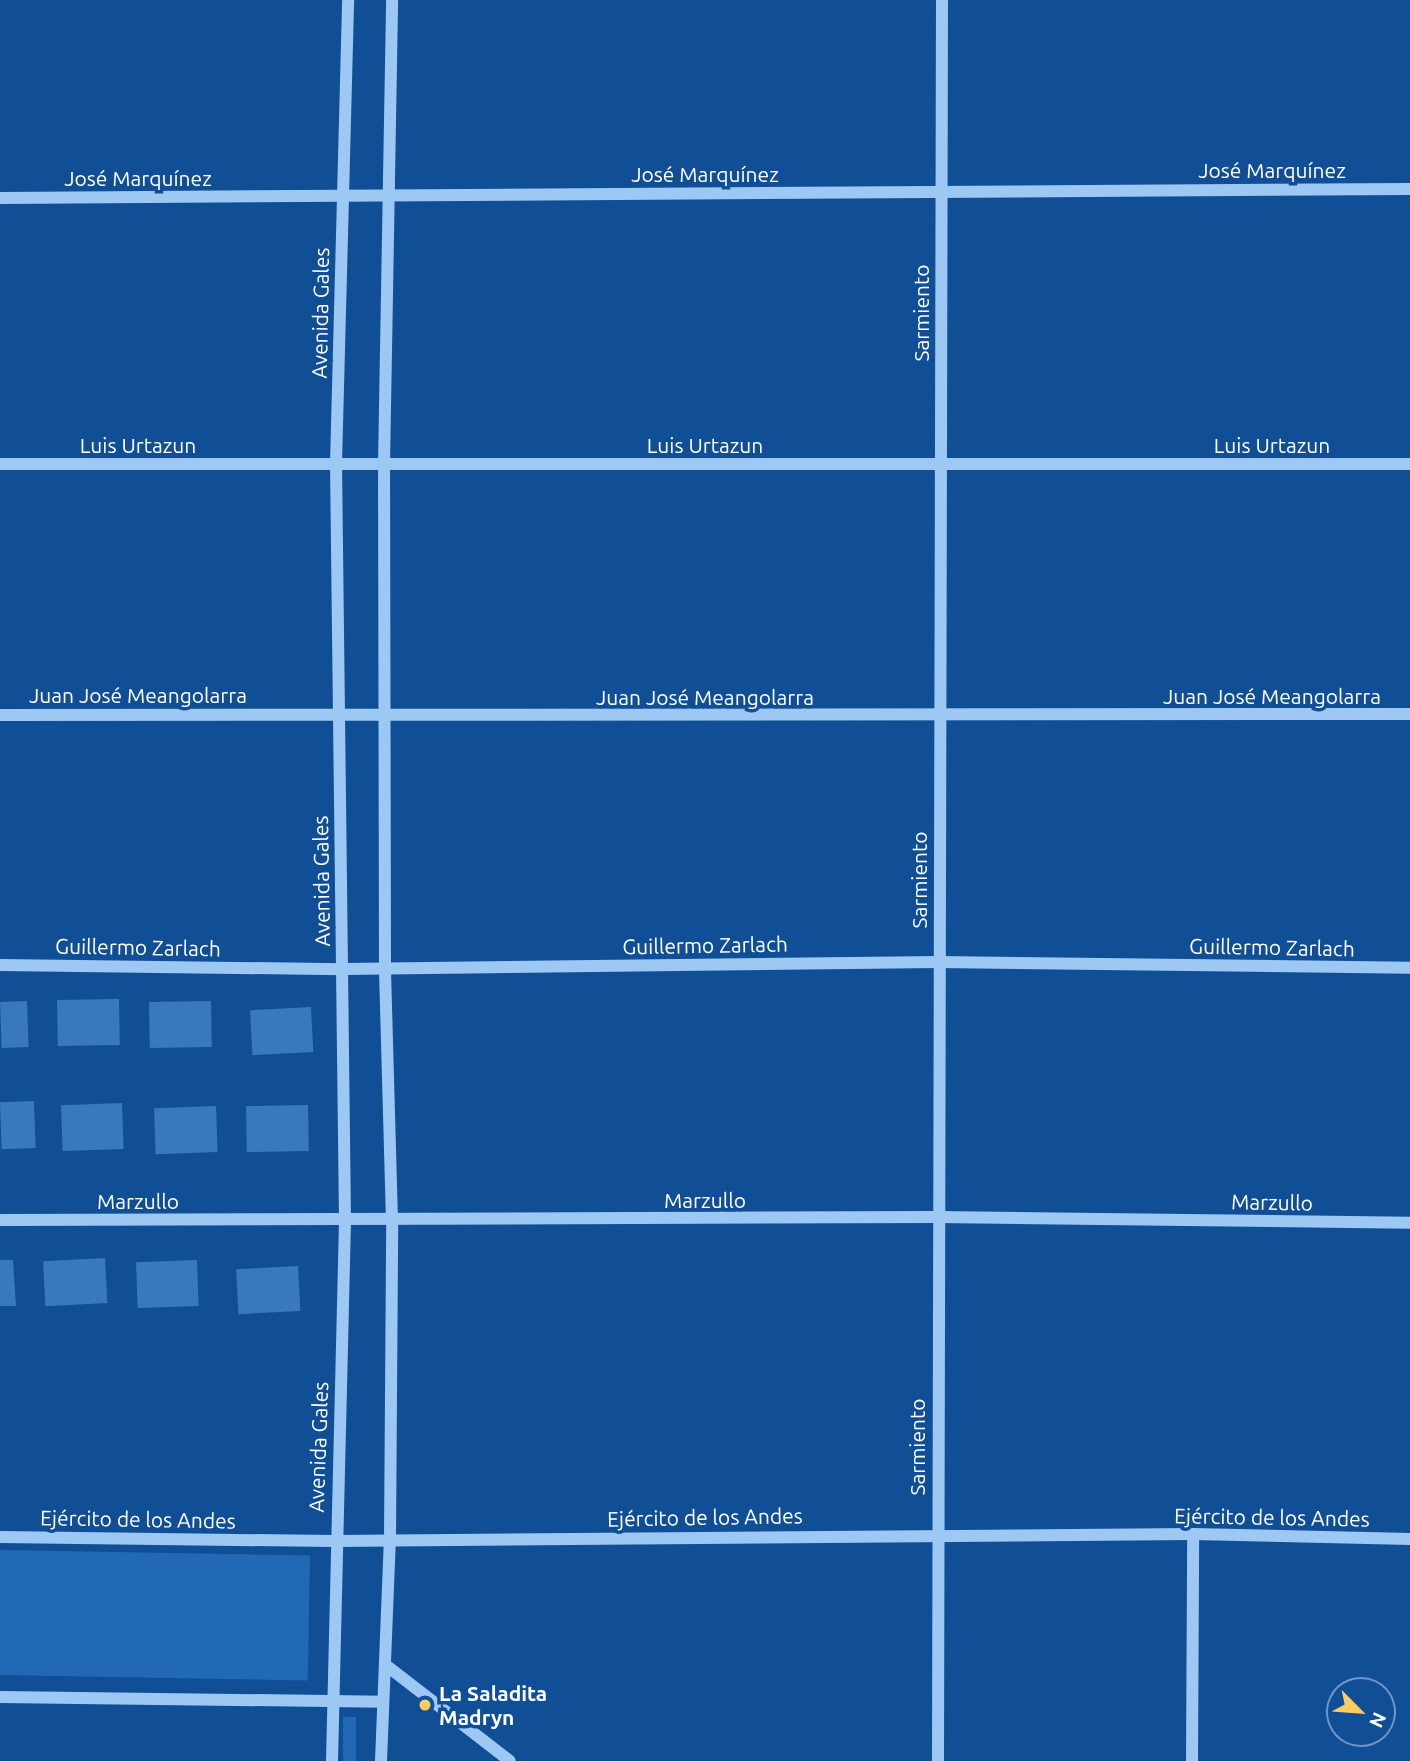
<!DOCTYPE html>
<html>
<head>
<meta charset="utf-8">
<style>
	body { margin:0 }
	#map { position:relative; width:1410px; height:1761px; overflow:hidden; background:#104f96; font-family:Ubuntu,sans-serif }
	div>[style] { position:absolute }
	.green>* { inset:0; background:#2269b5; transform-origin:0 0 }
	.building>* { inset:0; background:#3878be; transform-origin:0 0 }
	.minor>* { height:12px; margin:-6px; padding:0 6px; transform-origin:6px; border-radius:6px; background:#9ec8f4 }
	.dots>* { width:19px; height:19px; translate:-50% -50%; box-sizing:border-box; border:4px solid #104f96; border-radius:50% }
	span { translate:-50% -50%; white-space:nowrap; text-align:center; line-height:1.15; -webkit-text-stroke:7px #104f96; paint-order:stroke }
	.street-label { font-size:21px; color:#fff }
	.poi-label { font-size:21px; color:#fff; font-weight:700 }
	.left { translate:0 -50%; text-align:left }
	.north { position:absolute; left:1326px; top:1677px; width:70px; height:70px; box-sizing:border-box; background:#104f96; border:2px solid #7095c0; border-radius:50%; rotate:115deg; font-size:19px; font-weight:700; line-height:28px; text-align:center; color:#fff }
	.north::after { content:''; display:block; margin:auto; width:24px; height:32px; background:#ffcc61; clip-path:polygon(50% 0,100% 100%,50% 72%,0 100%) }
</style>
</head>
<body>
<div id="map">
	<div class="green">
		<i style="left:0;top:1550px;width:310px;height:125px;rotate:1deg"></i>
		<i style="left:343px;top:1717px;width:13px;height:44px"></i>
	</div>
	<div class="building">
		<i style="left:119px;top:999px;width:46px;height:62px;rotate:89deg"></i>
		<i style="left:27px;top:1001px;width:46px;height:27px;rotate:88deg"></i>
		<i style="left:211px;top:1001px;width:46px;height:62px;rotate:89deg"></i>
		<i style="left:311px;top:1007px;width:45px;height:61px;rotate:87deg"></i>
		<i style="left:34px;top:1101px;width:47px;height:34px;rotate:88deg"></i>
		<i style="left:122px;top:1103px;width:46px;height:61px;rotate:88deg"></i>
		<i style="left:308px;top:1105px;width:46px;height:62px;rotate:89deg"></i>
		<i style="left:216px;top:1106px;width:46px;height:62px;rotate:88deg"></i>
		<i style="left:105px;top:1258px;width:45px;height:62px;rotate:87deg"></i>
		<i style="clip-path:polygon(0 1260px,13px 1260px,16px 1306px,0 1306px)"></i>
		<i style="left:197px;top:1260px;width:46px;height:61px;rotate:88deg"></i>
		<i style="left:298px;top:1266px;width:45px;height:62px;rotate:87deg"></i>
	</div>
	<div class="minor">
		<i style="left:0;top:198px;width:1410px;rotate:-0.37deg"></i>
		<i style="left:0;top:464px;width:1410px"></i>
		<i style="left:0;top:715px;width:1410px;rotate:-0.04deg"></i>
		<i style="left:0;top:965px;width:344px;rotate:0.7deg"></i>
		<i style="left:344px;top:969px;width:594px;rotate:-0.68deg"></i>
		<i style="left:938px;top:962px;width:472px;rotate:0.7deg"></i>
		<i style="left:0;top:1220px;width:937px;rotate:-0.18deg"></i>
		<i style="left:937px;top:1217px;width:473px;rotate:0.7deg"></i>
		<i style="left:0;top:1537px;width:334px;rotate:0.7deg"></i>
		<i style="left:334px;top:1541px;width:859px;rotate:-0.47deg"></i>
		<i style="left:1193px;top:1534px;width:217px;rotate:1.3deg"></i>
		<i style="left:387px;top:1666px;width:155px;rotate:37.7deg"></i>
		<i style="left:0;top:1697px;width:383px;rotate:0.7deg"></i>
		<i style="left:332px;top:1761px;width:540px;rotate:-88.62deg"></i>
		<i style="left:345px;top:1221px;width:757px;rotate:-90.68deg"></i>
		<i style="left:336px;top:464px;width:464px;rotate:-88.5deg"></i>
		<i style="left:381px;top:1761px;width:222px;rotate:-87.7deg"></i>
		<i style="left:390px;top:1539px;width:318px;rotate:-89.6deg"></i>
		<i style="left:392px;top:1221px;width:253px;rotate:-91.6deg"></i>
		<i style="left:385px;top:968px;width:503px;rotate:-90.11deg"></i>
		<i style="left:384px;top:465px;width:465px;rotate:-89deg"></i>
		<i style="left:938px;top:1761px;width:1761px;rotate:-89.87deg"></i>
		<i style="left:1192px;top:1761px;width:227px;rotate:-89.7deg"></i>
	</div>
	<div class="dots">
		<i style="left:425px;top:1705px;background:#ffcc61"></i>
	</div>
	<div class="street-label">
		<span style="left:1272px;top:170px">José Marquínez</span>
		<span style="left:705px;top:174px">José Marquínez</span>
		<span style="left:138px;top:178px">José Marquínez</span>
		<span style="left:320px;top:313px;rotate:-89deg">Avenida Gales</span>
		<span style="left:921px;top:313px;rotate:-90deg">Sarmiento</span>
		<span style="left:138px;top:445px">Luis Urtazun</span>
		<span style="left:705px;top:445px">Luis Urtazun</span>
		<span style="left:1272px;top:445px">Luis Urtazun</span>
		<span style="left:138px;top:695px">Juan José Meangolarra</span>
		<span style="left:1272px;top:696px">Juan José Meangolarra</span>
		<span style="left:705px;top:697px">Juan José Meangolarra</span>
		<span style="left:919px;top:880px;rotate:-90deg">Sarmiento</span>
		<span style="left:321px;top:881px;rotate:-91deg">Avenida Gales</span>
		<span style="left:705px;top:945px;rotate:-1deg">Guillermo Zarlach</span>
		<span style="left:138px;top:947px;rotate:1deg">Guillermo Zarlach</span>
		<span style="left:1272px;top:947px;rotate:1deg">Guillermo Zarlach</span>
		<span style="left:705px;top:1200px">Marzullo</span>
		<span style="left:138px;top:1201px">Marzullo</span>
		<span style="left:1272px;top:1202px;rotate:1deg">Marzullo</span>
		<span style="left:318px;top:1447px;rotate:-88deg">Avenida Gales</span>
		<span style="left:917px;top:1447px;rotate:-90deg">Sarmiento</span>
		<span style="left:705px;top:1517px;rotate:-1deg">Ejército de los Andes</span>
		<span style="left:1272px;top:1517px;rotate:1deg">Ejército de los Andes</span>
		<span style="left:138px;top:1519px;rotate:1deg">Ejército de los Andes</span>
	</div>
	<div class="poi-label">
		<span class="left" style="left:439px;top:1705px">La Saladita<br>Madryn</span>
	</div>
	<div class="north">N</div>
</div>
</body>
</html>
